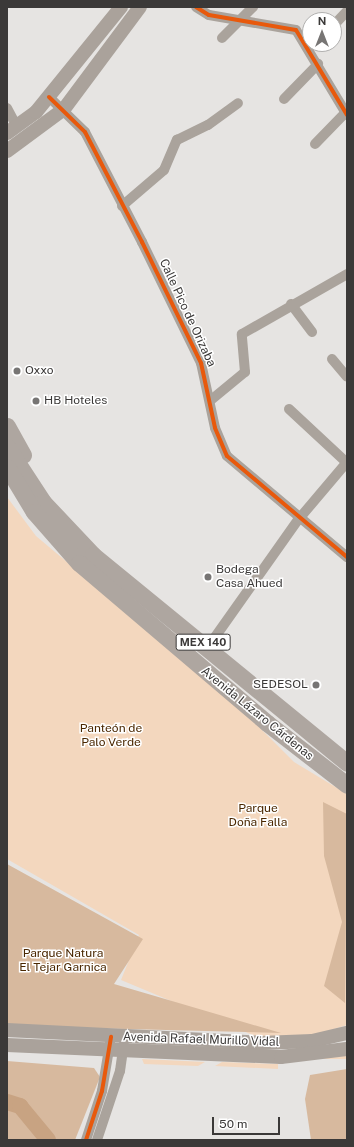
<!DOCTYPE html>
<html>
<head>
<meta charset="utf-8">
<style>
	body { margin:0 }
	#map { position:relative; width:354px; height:1147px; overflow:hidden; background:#e6e4e2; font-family:"Public Sans",sans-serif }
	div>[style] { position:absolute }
	.green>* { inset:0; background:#f3d7be; transform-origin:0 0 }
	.forest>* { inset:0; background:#d7b99e }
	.river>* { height:16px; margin:-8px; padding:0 8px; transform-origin:8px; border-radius:8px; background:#c8a382 }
	.minor>* { height:10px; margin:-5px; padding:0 5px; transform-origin:5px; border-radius:5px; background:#aaa39c }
	.secondary>* { height:14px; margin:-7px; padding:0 7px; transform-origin:7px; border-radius:7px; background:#aaa29b }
	.trunk>* { height:17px; margin:-8.5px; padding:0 8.5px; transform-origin:8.5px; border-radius:8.5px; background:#aea6a0 }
	.cycleway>* { height:4px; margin:-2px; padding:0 2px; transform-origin:2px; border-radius:2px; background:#e8590c }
	.dots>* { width:11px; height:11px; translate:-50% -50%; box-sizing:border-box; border:2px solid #fff; border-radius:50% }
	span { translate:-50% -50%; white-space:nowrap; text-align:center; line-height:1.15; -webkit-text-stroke:3px #fff; paint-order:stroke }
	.shield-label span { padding:1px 3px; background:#fff; border:1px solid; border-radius:3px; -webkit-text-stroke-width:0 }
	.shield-label { font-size:11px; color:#3b3938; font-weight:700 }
	.street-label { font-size:12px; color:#3b3938 }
	.poi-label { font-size:12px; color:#3b3938 }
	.left { translate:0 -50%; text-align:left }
	.right { translate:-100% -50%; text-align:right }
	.park-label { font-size:12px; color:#4a2700 }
	.frame { position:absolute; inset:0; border:8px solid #3b3938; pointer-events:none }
	.north { position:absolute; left:302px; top:12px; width:40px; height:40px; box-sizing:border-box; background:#fff; border:1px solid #b1b0af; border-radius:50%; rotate:0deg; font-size:11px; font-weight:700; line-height:16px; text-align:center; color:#3b3938 }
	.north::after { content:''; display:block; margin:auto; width:14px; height:18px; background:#777574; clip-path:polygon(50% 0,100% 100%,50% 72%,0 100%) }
	.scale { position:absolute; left:212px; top:1117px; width:68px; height:18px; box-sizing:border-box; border:2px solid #3b3938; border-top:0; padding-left:5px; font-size:12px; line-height:14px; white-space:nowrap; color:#3b3938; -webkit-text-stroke:3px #fff; paint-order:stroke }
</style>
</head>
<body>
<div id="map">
	<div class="green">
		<i style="clip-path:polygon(7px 497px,36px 536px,238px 706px,294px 762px,347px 794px,347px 1025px,311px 1036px,255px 1036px,121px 980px,139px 935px,7px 859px)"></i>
		<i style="left:347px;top:1055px;width:4px;height:50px;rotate:90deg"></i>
		<i style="clip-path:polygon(142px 1059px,205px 1062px,198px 1066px,144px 1064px)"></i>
		<i style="clip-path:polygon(222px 1062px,278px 1064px,278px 1069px,215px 1066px)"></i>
	</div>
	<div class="forest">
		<i style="clip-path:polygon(323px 802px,347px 814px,345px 1003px,324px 986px,342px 922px,324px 856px)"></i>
		<i style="clip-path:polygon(7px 864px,143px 939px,114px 984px,281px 1033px,7px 1026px)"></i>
		<i style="clip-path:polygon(7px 1061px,94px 1068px,100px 1077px,75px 1140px,7px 1140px)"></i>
		<i style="clip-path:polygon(347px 1069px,347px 1140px,311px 1140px,305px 1099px,310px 1075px)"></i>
	</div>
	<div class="river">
		<i style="left:7px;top:1102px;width:14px;rotate:17deg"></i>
		<i style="left:20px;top:1106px;width:44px;rotate:50.5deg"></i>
	</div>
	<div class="minor">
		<i style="left:196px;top:7px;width:15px;rotate:32deg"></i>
		<i style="left:209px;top:15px;width:88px;rotate:9.8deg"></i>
		<i style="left:296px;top:30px;width:99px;rotate:59deg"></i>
		<i style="left:334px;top:25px;width:19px;rotate:-47deg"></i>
		<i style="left:222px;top:38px;width:44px;rotate:-45deg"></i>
		<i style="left:49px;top:97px;width:50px;rotate:44.2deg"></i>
		<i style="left:85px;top:132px;width:124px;rotate:62.6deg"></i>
		<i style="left:142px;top:242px;width:135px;rotate:64deg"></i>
		<i style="left:201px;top:363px;width:66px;rotate:77.8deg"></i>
		<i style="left:215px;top:428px;width:30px;rotate:67deg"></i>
		<i style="left:227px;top:456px;width:157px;rotate:40.1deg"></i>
		<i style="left:284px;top:99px;width:49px;rotate:-45.8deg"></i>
		<i style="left:7px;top:108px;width:21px;rotate:62deg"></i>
		<i style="left:315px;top:144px;width:45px;rotate:-45.9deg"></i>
		<i style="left:122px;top:206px;width:55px;rotate:-40.6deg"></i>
		<i style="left:164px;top:170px;width:33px;rotate:-67deg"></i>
		<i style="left:177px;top:140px;width:34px;rotate:-26deg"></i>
		<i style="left:208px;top:125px;width:37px;rotate:-36deg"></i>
		<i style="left:291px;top:304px;width:35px;rotate:53deg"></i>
		<i style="left:332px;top:359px;width:23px;rotate:50deg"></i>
		<i style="left:211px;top:400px;width:44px;rotate:-39.5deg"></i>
		<i style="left:245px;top:372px;width:38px;rotate:-95deg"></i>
		<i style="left:242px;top:334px;width:121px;rotate:-29.7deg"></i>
		<i style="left:289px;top:409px;width:78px;rotate:42.9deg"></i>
		<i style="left:208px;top:647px;width:156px;rotate:-54.7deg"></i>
		<i style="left:298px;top:520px;width:76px;rotate:-49.8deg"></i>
		<i style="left:86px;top:1140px;width:52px;rotate:-71.9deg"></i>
		<i style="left:102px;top:1091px;width:49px;rotate:-80.5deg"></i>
		<i style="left:97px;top:1140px;width:73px;rotate:-71.6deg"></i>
		<i style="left:120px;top:1071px;width:27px;rotate:-82deg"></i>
	</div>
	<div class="secondary">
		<i style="left:7px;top:133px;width:36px;rotate:-36deg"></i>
		<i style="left:36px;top:112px;width:135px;rotate:-51deg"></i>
		<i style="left:7px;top:151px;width:71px;rotate:-36.4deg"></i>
		<i style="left:64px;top:109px;width:127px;rotate:-53.3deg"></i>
		<i style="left:7px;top:1030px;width:254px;rotate:2.9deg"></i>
		<i style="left:261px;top:1043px;width:51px;rotate:-2.2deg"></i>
		<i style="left:312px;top:1041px;width:36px;rotate:-13deg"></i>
		<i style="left:7px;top:1045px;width:274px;rotate:2.5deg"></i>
		<i style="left:281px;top:1057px;width:66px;rotate:-6.9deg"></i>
	</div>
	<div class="trunk">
		<i style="left:7px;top:426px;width:33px;rotate:61deg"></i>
		<i style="left:7px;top:447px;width:66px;rotate:56.8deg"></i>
		<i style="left:43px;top:502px;width:73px;rotate:46.7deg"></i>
		<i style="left:93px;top:555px;width:328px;rotate:39.3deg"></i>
		<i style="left:7px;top:467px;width:52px;rotate:59deg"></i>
		<i style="left:34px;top:512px;width:68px;rotate:48.6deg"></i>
		<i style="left:79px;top:563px;width:247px;rotate:40.4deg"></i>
		<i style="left:267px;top:723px;width:101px;rotate:37.8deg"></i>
	</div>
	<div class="cycleway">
		<i style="left:196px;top:7px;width:15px;rotate:32deg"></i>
		<i style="left:209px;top:15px;width:88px;rotate:9.8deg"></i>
		<i style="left:296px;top:30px;width:99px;rotate:59deg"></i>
		<i style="left:49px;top:97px;width:50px;rotate:44.2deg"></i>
		<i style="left:85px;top:132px;width:124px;rotate:62.6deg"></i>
		<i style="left:142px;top:242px;width:135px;rotate:64deg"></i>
		<i style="left:201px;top:363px;width:66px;rotate:77.8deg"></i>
		<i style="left:215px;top:428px;width:30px;rotate:67deg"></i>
		<i style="left:227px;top:456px;width:157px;rotate:40.1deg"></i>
		<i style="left:86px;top:1140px;width:52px;rotate:-71.9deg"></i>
		<i style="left:102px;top:1091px;width:55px;rotate:-80.5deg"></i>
	</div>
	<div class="dots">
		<i style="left:17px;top:371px;background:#777574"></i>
		<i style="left:36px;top:401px;background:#777574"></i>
		<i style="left:208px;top:577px;background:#777574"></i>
		<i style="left:316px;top:685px;background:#777574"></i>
	</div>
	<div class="shield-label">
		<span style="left:203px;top:642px">MEX 140</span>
	</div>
	<div class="street-label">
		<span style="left:187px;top:313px;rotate:65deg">Calle Pico de Orizaba</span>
		<span style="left:257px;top:714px;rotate:39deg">Avenida Lázaro Cárdenas</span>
		<span style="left:201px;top:1040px;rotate:2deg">Avenida Rafael Murillo Vidal</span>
	</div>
	<div class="poi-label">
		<span class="left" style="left:25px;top:371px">Oxxo</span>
		<span class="left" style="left:44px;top:401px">HB Hoteles</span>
		<span class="left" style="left:216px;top:577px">Bodega<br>Casa Ahued</span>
		<span class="right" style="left:308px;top:685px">SEDESOL</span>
	</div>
	<div class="park-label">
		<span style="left:111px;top:736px">Panteón de<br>Palo Verde</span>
		<span style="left:258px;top:816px">Parque<br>Doña Falla</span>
		<span style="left:63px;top:961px">Parque Natura<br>El Tejar Garnica</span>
	</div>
	<div class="frame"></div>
	<div class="north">N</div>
	<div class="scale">50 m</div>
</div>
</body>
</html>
